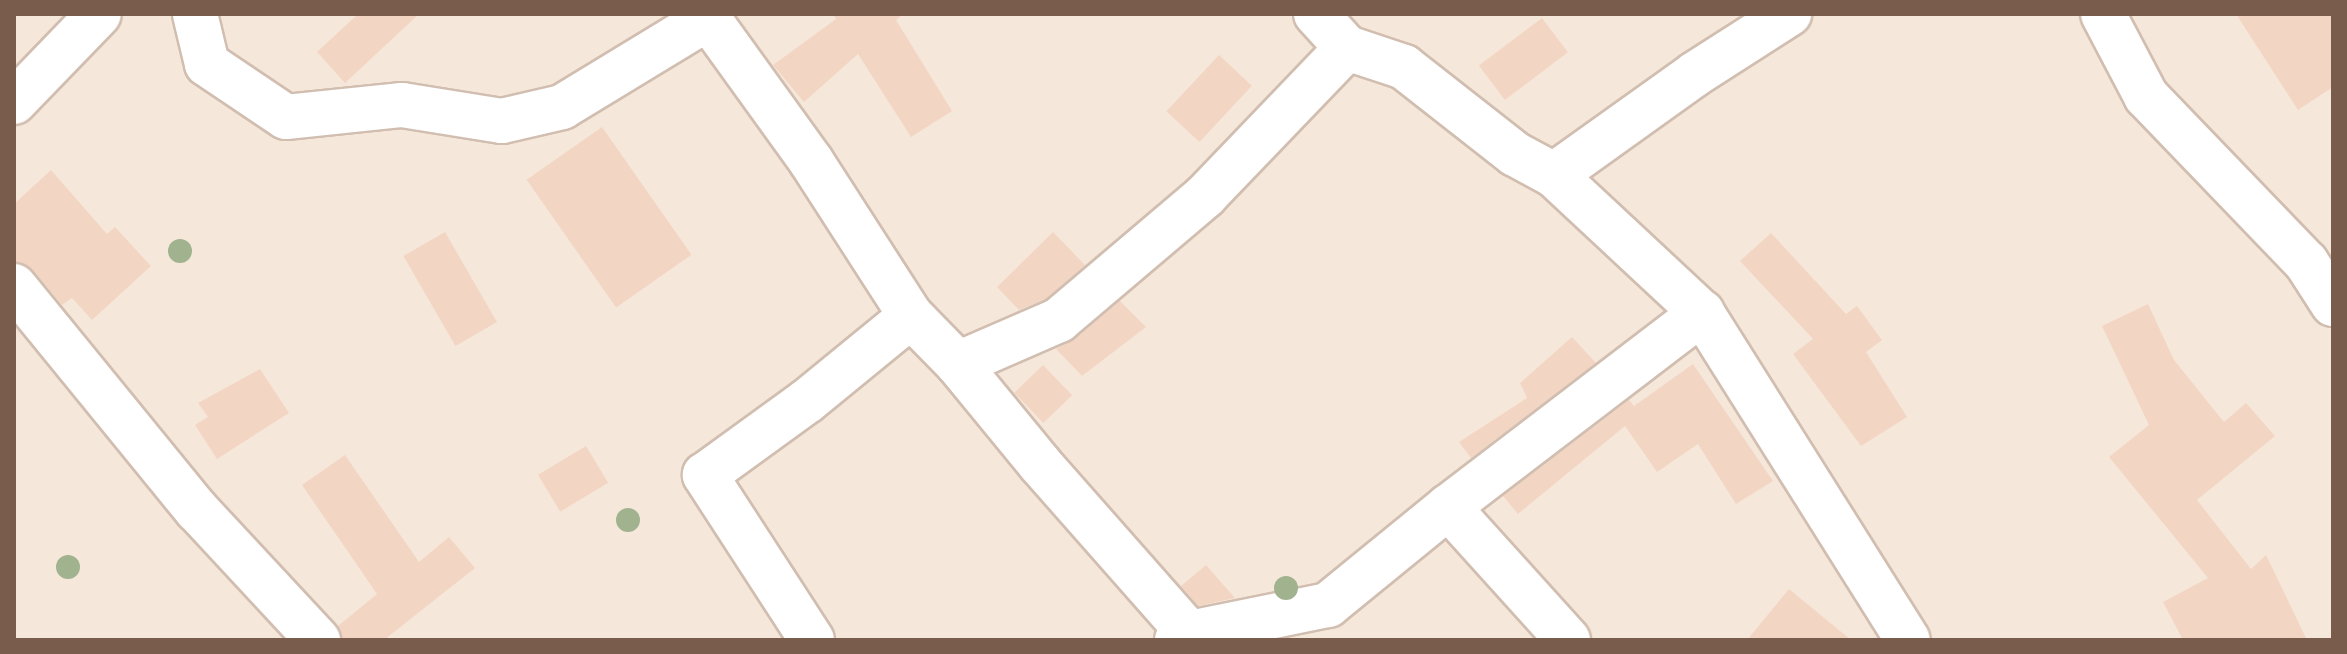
<!DOCTYPE html>
<html>
<head>
<meta charset="utf-8">
<style>
	body { margin:0 }
	#map { position:relative; width:2347px; height:654px; overflow:hidden; background:#fdf6ec; font-family:"Noto Sans",sans-serif }
	div>[style] { position:absolute }
	.residential>* { inset:0; background:#f5e8da; transform-origin:0 0 }
	.building>* { inset:0; background:#f3d5c3; transform-origin:0 0 }
	.roads { filter:drop-shadow(2px 0 #d1beb0) drop-shadow(-2px 0 #d1beb0) drop-shadow(0 2px #d1beb0) drop-shadow(0 -2px #d1beb0) }
	.street>* { height:44px; margin:-22px; padding:0 22px; transform-origin:22px; border-radius:22px; background:#fff }
	.trees>* { width:24px; height:24px; margin:-12px; border-radius:50%; background:#a0b28e }
	span { translate:-50% -50%; white-space:nowrap; text-align:center; line-height:1.15; -webkit-text-stroke:7px #fffaf3; paint-order:stroke }
	.frame { position:absolute; inset:0; border:16px solid #7a5c4d; pointer-events:none }
</style>
</head>
<body>
<div id="map">
	<div class="residential">
		<i style="left:14px;top:14px;width:2319px;height:626px"></i>
	</div>
	<div class="building">
		<i style="clip-path:polygon(358px 14px,419px 14px,345px 83px,317px 52px)"></i>
		<i style="clip-path:polygon(833px 14px,903px 14px,896px 20px,952px 111px,911px 137px,858px 54px,804px 102px,773px 65px,836px 19px)"></i>
		<i style="clip-path:polygon(2236px 14px,2333px 14px,2333px 87px,2298px 110px)"></i>
		<i style="left:1542px;top:18px;width:43px;height:79px;rotate:53deg"></i>
		<i style="left:1219px;top:55px;width:45px;height:77px;rotate:43deg"></i>
		<i style="left:602px;top:127px;width:156px;height:92px;rotate:55deg"></i>
		<i style="clip-path:polygon(51px 170px,107px 234px,115px 227px,151px 266px,92px 320px,72px 298px,62px 305px,33px 270px,14px 262px,14px 204px)"></i>
		<i style="left:445px;top:232px;width:104px;height:48px;rotate:60deg"></i>
		<i style="clip-path:polygon(1053px 232px,1085px 265px,1046px 299px,1019px 310px,997px 287px)"></i>
		<i style="clip-path:polygon(1771px 233px,1846px 314px,1857px 306px,1882px 340px,1866px 352px,1907px 417px,1861px 446px,1793px 354px,1813px 339px,1740px 261px)"></i>
		<i style="clip-path:polygon(1120px 301px,1146px 327px,1082px 376px,1056px 349px,1075px 339px)"></i>
		<i style="clip-path:polygon(2148px 304px,2174px 360px,2224px 422px,2246px 403px,2275px 436px,2197px 500px,2251px 569px,2266px 555px,2307px 640px,2183px 640px,2163px 602px,2208px 578px,2109px 457px,2149px 425px,2102px 326px)"></i>
		<i style="clip-path:polygon(1572px 337px,1596px 363px,1471px 458px,1459px 442px,1527px 398px,1520px 383px)"></i>
		<i style="clip-path:polygon(1693px 364px,1773px 481px,1736px 504px,1698px 444px,1657px 472px,1625px 426px,1518px 514px,1503px 496px,1629px 400px,1634px 406px)"></i>
		<i style="left:1043px;top:365px;width:42px;height:40px;rotate:46deg"></i>
		<i style="clip-path:polygon(260px 369px,289px 413px,217px 459px,195px 425px,208px 417px,198px 403px)"></i>
		<i style="left:586px;top:446px;width:43px;height:56px;rotate:59deg"></i>
		<i style="clip-path:polygon(345px 455px,419px 562px,449px 537px,475px 568px,384px 640px,342px 640px,338px 626px,377px 594px,302px 485px)"></i>
		<i style="clip-path:polygon(1206px 565px,1235px 598px,1198px 606px,1181px 586px)"></i>
		<i style="clip-path:polygon(1789px 589px,1851px 640px,1747px 640px)"></i>
	</div>
	<div class="roads">
		<div class="street">
			<i style="left:195px;top:14px;width:51px;rotate:76.5deg"></i>
			<i style="left:207px;top:64px;width:95px;rotate:33.9deg"></i>
			<i style="left:286px;top:117px;width:117px;rotate:-5.9deg"></i>
			<i style="left:402px;top:105px;width:101px;rotate:9.1deg"></i>
			<i style="left:502px;top:121px;width:62px;rotate:-13.1deg"></i>
			<i style="left:562px;top:107px;width:170px;rotate:-31.3deg"></i>
			<i style="left:705px;top:14px;width:181px;rotate:54.2deg"></i>
			<i style="left:811px;top:161px;width:184px;rotate:57.2deg"></i>
			<i style="left:911px;top:316px;width:67px;rotate:45.6deg"></i>
			<i style="left:958px;top:364px;width:129px;rotate:50.6deg"></i>
			<i style="left:1040px;top:464px;width:235px;rotate:48.6deg"></i>
			<i style="left:1316px;top:14px;width:46px;rotate:47.6deg"></i>
			<i style="left:1347px;top:48px;width:60px;rotate:18.4deg"></i>
			<i style="left:1404px;top:67px;width:141px;rotate:38.1deg"></i>
			<i style="left:1515px;top:154px;width:44px;rotate:28.3deg"></i>
			<i style="left:1554px;top:175px;width:202px;rotate:43deg"></i>
			<i style="left:1702px;top:313px;width:386px;rotate:57.8deg"></i>
			<i style="left:2103px;top:14px;width:93px;rotate:62.3deg"></i>
			<i style="left:2146px;top:96px;width:231px;rotate:46.1deg"></i>
			<i style="left:2306px;top:262px;width:50px;rotate:57.3deg"></i>
			<i style="left:14px;top:102px;width:122px;rotate:-46deg"></i>
			<i style="left:1554px;top:175px;width:173px;rotate:-35.6deg"></i>
			<i style="left:1695px;top:74px;width:112px;rotate:-32.6deg"></i>
			<i style="left:14px;top:286px;width:289px;rotate:50.8deg"></i>
			<i style="left:197px;top:510px;width:178px;rotate:47.1deg"></i>
			<i style="left:958px;top:364px;width:110px;rotate:-23.5deg"></i>
			<i style="left:1059px;top:320px;width:192px;rotate:-40.3deg"></i>
			<i style="left:1205px;top:196px;width:205px;rotate:-46.2deg"></i>
			<i style="left:1448px;top:507px;width:179px;rotate:47.9deg"></i>
			<i style="left:812px;top:640px;width:197px;rotate:-123deg"></i>
			<i style="left:705px;top:475px;width:126px;rotate:-36deg"></i>
			<i style="left:807px;top:401px;width:134px;rotate:-39.3deg"></i>
			<i style="left:1177px;top:640px;width:15px;rotate:-28deg"></i>
			<i style="left:1190px;top:633px;width:141px;rotate:-11.5deg"></i>
			<i style="left:1328px;top:605px;width:155px;rotate:-39.2deg"></i>
			<i style="left:1448px;top:507px;width:320px;rotate:-37.4deg"></i>
		</div>
	</div>
	<div class="trees">
		<i style="left:180px;top:251px"></i>
		<i style="left:628px;top:520px"></i>
		<i style="left:68px;top:567px"></i>
		<i style="left:1286px;top:588px"></i>
	</div>
	<div class="frame"></div>
</div>
</body>
</html>
